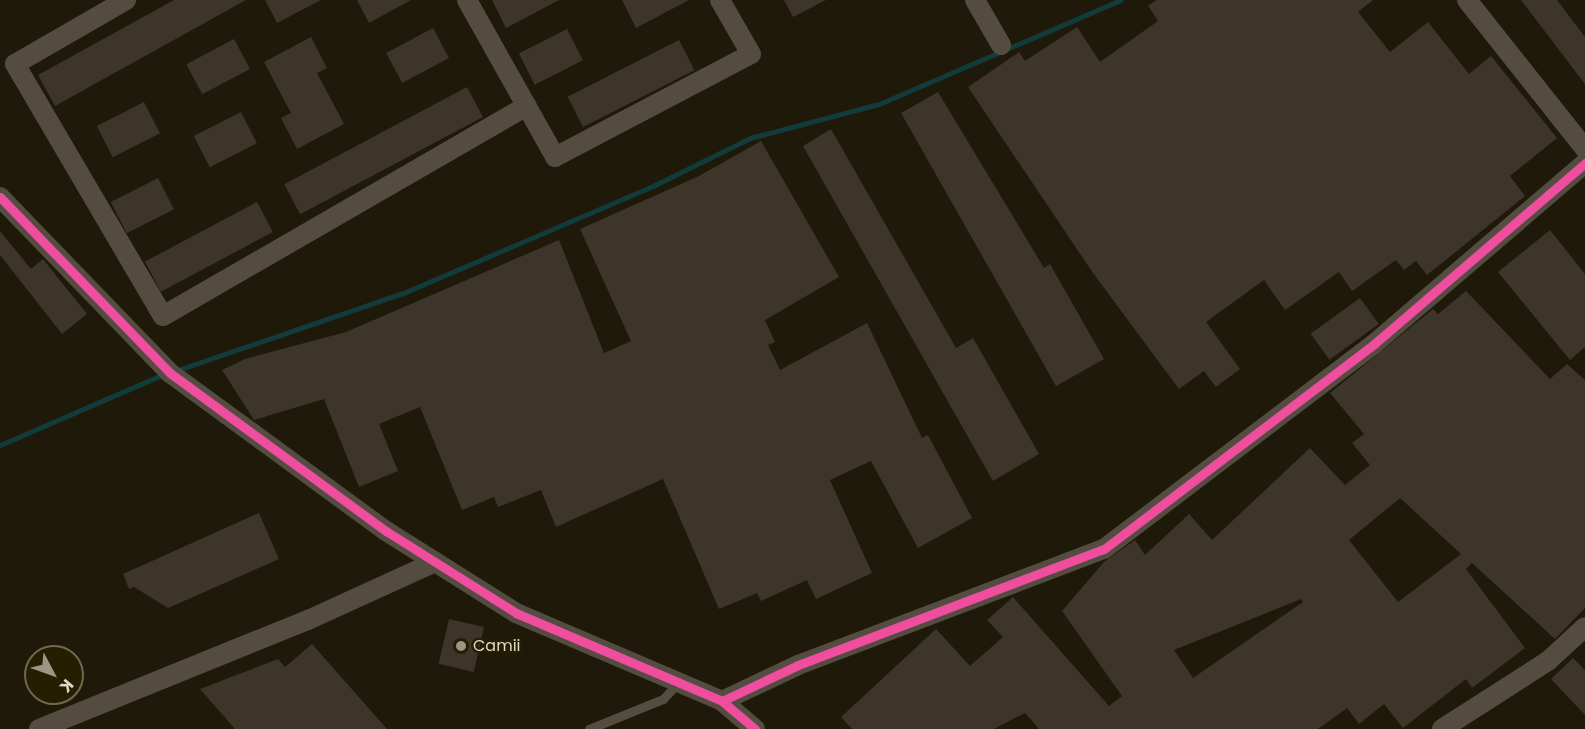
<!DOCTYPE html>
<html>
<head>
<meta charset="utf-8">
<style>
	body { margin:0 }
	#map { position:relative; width:1585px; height:729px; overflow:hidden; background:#1e1908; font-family:Poppins,sans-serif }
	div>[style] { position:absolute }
	.stream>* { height:5px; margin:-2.5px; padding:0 2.5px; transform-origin:2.5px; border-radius:2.5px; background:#123c3c }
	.building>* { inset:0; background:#3d352a; transform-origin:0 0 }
	.service>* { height:9px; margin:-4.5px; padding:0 4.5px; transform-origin:4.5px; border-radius:4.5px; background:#554c41 }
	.minor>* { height:20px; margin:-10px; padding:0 10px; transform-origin:10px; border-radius:10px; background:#554c41 }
	.cycleway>* { height:9px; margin:-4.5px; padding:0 4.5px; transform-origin:4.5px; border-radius:4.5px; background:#ef4d9e }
	.dots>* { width:16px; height:16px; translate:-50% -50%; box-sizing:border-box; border:3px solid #261e00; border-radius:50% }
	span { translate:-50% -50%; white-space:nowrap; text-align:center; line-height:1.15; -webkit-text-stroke:5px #261e00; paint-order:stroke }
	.poi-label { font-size:16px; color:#dedac8 }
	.left { translate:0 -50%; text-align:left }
	.north { position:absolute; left:24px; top:645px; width:60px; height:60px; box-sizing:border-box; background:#261e00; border:2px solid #706950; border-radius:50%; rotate:131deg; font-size:16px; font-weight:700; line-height:24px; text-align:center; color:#dedac8 }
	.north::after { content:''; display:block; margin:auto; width:21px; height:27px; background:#9b9685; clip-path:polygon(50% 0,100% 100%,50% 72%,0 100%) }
</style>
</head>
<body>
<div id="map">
	<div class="stream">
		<i style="left:175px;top:371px;width:246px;rotate:-18.9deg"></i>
		<i style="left:408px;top:291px;width:269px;rotate:-23.2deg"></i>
		<i style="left:655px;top:185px;width:106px;rotate:-26.3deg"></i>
		<i style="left:750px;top:138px;width:133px;rotate:-14.8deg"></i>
		<i style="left:879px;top:104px;width:263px;rotate:-23.3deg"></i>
		<i style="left:0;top:445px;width:179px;rotate:-23.4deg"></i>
	</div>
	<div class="building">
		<i style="clip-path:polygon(174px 0,246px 0,55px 106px,38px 75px)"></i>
		<i style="clip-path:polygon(265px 0,321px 0,277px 23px)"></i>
		<i style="clip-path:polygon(357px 0,411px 0,369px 23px)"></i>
		<i style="clip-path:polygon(492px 0,559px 0,506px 28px)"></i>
		<i style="clip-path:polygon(622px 0,689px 0,636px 28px)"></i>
		<i style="clip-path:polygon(784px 0,826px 0,793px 17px)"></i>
		<i style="clip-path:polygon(1156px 0,1373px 0,1358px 12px,1390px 52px,1428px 22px,1469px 74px,1491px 56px,1557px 138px,1510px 176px,1525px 196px,1427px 275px,1416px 261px,1404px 270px,1396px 260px,1352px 291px,1339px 272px,1285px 310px,1264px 280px,1206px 322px,1240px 369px,1216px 387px,1204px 371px,1179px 389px,1093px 273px,968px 87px,1019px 52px,1025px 61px,1077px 27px,1100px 62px,1158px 21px,1148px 6px)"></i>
		<i style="clip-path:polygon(1521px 0,1557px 0,1585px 37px,1585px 84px)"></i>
		<i style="left:433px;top:28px;width:34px;height:53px;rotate:62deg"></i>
		<i style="left:567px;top:29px;width:35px;height:54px;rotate:63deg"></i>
		<i style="clip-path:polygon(311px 37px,327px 68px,317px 73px,344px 124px,297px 149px,281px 118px,291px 113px,264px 62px)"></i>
		<i style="left:234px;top:39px;width:34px;height:54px;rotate:62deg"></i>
		<i style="left:679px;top:40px;width:34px;height:125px;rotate:63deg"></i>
		<i style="left:467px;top:87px;width:34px;height:207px;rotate:62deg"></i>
		<i style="clip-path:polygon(938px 92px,1044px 268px,1050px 264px,1104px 359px,1056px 386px,901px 113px)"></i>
		<i style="left:144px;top:102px;width:35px;height:53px;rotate:63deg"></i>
		<i style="left:241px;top:112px;width:35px;height:53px;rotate:63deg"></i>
		<i style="clip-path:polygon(831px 129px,956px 348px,973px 338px,1039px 454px,993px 481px,803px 146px)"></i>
		<i style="clip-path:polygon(761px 141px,839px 277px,765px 320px,775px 342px,768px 345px,780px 370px,867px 323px,922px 438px,928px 435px,972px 518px,918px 548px,871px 461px,830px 480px,872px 573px,816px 599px,807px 580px,761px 601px,757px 593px,719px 609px,663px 479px,556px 527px,541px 490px,498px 507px,494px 497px,462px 510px,420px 407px,379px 424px,398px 471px,359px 487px,324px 399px,254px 420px,222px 370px,245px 359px,346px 332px,559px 240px,604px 353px,631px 341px,580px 229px,699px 176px)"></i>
		<i style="left:158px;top:178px;width:35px;height:53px;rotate:63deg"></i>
		<i style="left:257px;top:202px;width:34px;height:127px;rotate:62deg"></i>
		<i style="clip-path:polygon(1550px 230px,1585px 274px,1585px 347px,1570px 360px,1498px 272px)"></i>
		<i style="clip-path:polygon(0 231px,31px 269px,43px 259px,87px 314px,62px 334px,0 255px)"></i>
		<i style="clip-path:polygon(evenodd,1466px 291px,1550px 379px,1567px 364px,1585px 380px,1585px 608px,1555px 639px,1472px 563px,1466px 569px,1525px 648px,1472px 688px,1466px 679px,1403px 728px,1384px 704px,1359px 724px,1347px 708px,1318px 729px,1039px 729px,1025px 713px,994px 729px,852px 729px,841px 717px,936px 629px,970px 666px,1003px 637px,987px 620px,1013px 597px,1109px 706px,1122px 696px,1062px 611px,1104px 562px,1135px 540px,1145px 555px,1189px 514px,1212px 540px,1310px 448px,1345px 485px,1370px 465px,1352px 443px,1364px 434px,1330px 393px,1433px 309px,1438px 314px,1466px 291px,1400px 498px,1461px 554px,1398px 602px,1349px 540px,1400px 498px,1466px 291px,1301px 599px,1303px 602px,1193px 678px,1174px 650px,1301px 599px)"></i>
		<i style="left:1360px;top:298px;width:32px;height:61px;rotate:54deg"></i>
		<i style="clip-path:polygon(259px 513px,279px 559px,168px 608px,134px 587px,129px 589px,123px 574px)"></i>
		<i style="left:449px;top:619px;width:36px;height:46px;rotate:13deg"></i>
		<i style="clip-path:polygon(312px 644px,387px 729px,235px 729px,200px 689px,278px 659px,285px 667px)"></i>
		<i style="clip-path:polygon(1573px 658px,1585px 670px,1585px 715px,1551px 679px)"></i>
	</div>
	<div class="service">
		<i style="left:589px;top:729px;width:80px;rotate:-22.1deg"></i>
		<i style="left:663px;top:699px;width:22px;rotate:-47deg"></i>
	</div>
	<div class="minor">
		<i style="left:126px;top:0;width:128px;rotate:150deg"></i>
		<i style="left:15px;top:64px;width:292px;rotate:59.6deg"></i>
		<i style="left:163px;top:316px;width:420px;rotate:-30deg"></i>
		<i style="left:467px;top:0;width:180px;rotate:60.7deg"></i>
		<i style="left:555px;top:157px;width:221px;rotate:-27.7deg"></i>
		<i style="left:751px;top:54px;width:62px;rotate:-119.9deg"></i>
		<i style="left:975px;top:0;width:52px;rotate:60deg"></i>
		<i style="left:1467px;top:0;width:190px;rotate:51.6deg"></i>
		<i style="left:0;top:197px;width:245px;rotate:46deg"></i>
		<i style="left:170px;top:373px;width:268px;rotate:36.2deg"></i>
		<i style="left:386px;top:531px;width:154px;rotate:32.2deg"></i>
		<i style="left:516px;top:613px;width:224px;rotate:23.1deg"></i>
		<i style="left:722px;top:701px;width:43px;rotate:40.3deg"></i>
		<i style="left:722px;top:701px;width:84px;rotate:-25.3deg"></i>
		<i style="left:798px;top:665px;width:327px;rotate:-20.8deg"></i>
		<i style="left:1104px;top:549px;width:339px;rotate:-37.2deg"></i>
		<i style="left:1374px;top:344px;width:278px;rotate:-40.6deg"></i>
		<i style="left:39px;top:729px;width:290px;rotate:-22.1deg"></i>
		<i style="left:308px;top:620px;width:140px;rotate:-24.5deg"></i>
		<i style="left:1442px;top:729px;width:126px;rotate:-32.7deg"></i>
		<i style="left:1548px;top:661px;width:50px;rotate:-42.6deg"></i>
	</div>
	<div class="cycleway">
		<i style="left:0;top:197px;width:245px;rotate:46deg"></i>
		<i style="left:170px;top:373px;width:268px;rotate:36.2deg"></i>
		<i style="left:386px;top:531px;width:154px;rotate:32.2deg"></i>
		<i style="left:516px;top:613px;width:224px;rotate:23.1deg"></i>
		<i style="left:722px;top:701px;width:43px;rotate:40.3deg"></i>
		<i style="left:722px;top:701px;width:84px;rotate:-25.3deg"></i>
		<i style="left:798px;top:665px;width:327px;rotate:-20.8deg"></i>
		<i style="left:1104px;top:549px;width:339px;rotate:-37.2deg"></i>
		<i style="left:1374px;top:344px;width:278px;rotate:-40.6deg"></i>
	</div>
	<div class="dots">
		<i style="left:461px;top:646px;background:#9b9685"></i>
	</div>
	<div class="poi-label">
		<span class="left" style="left:473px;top:646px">Camii</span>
	</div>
	<div class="north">K</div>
</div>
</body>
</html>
